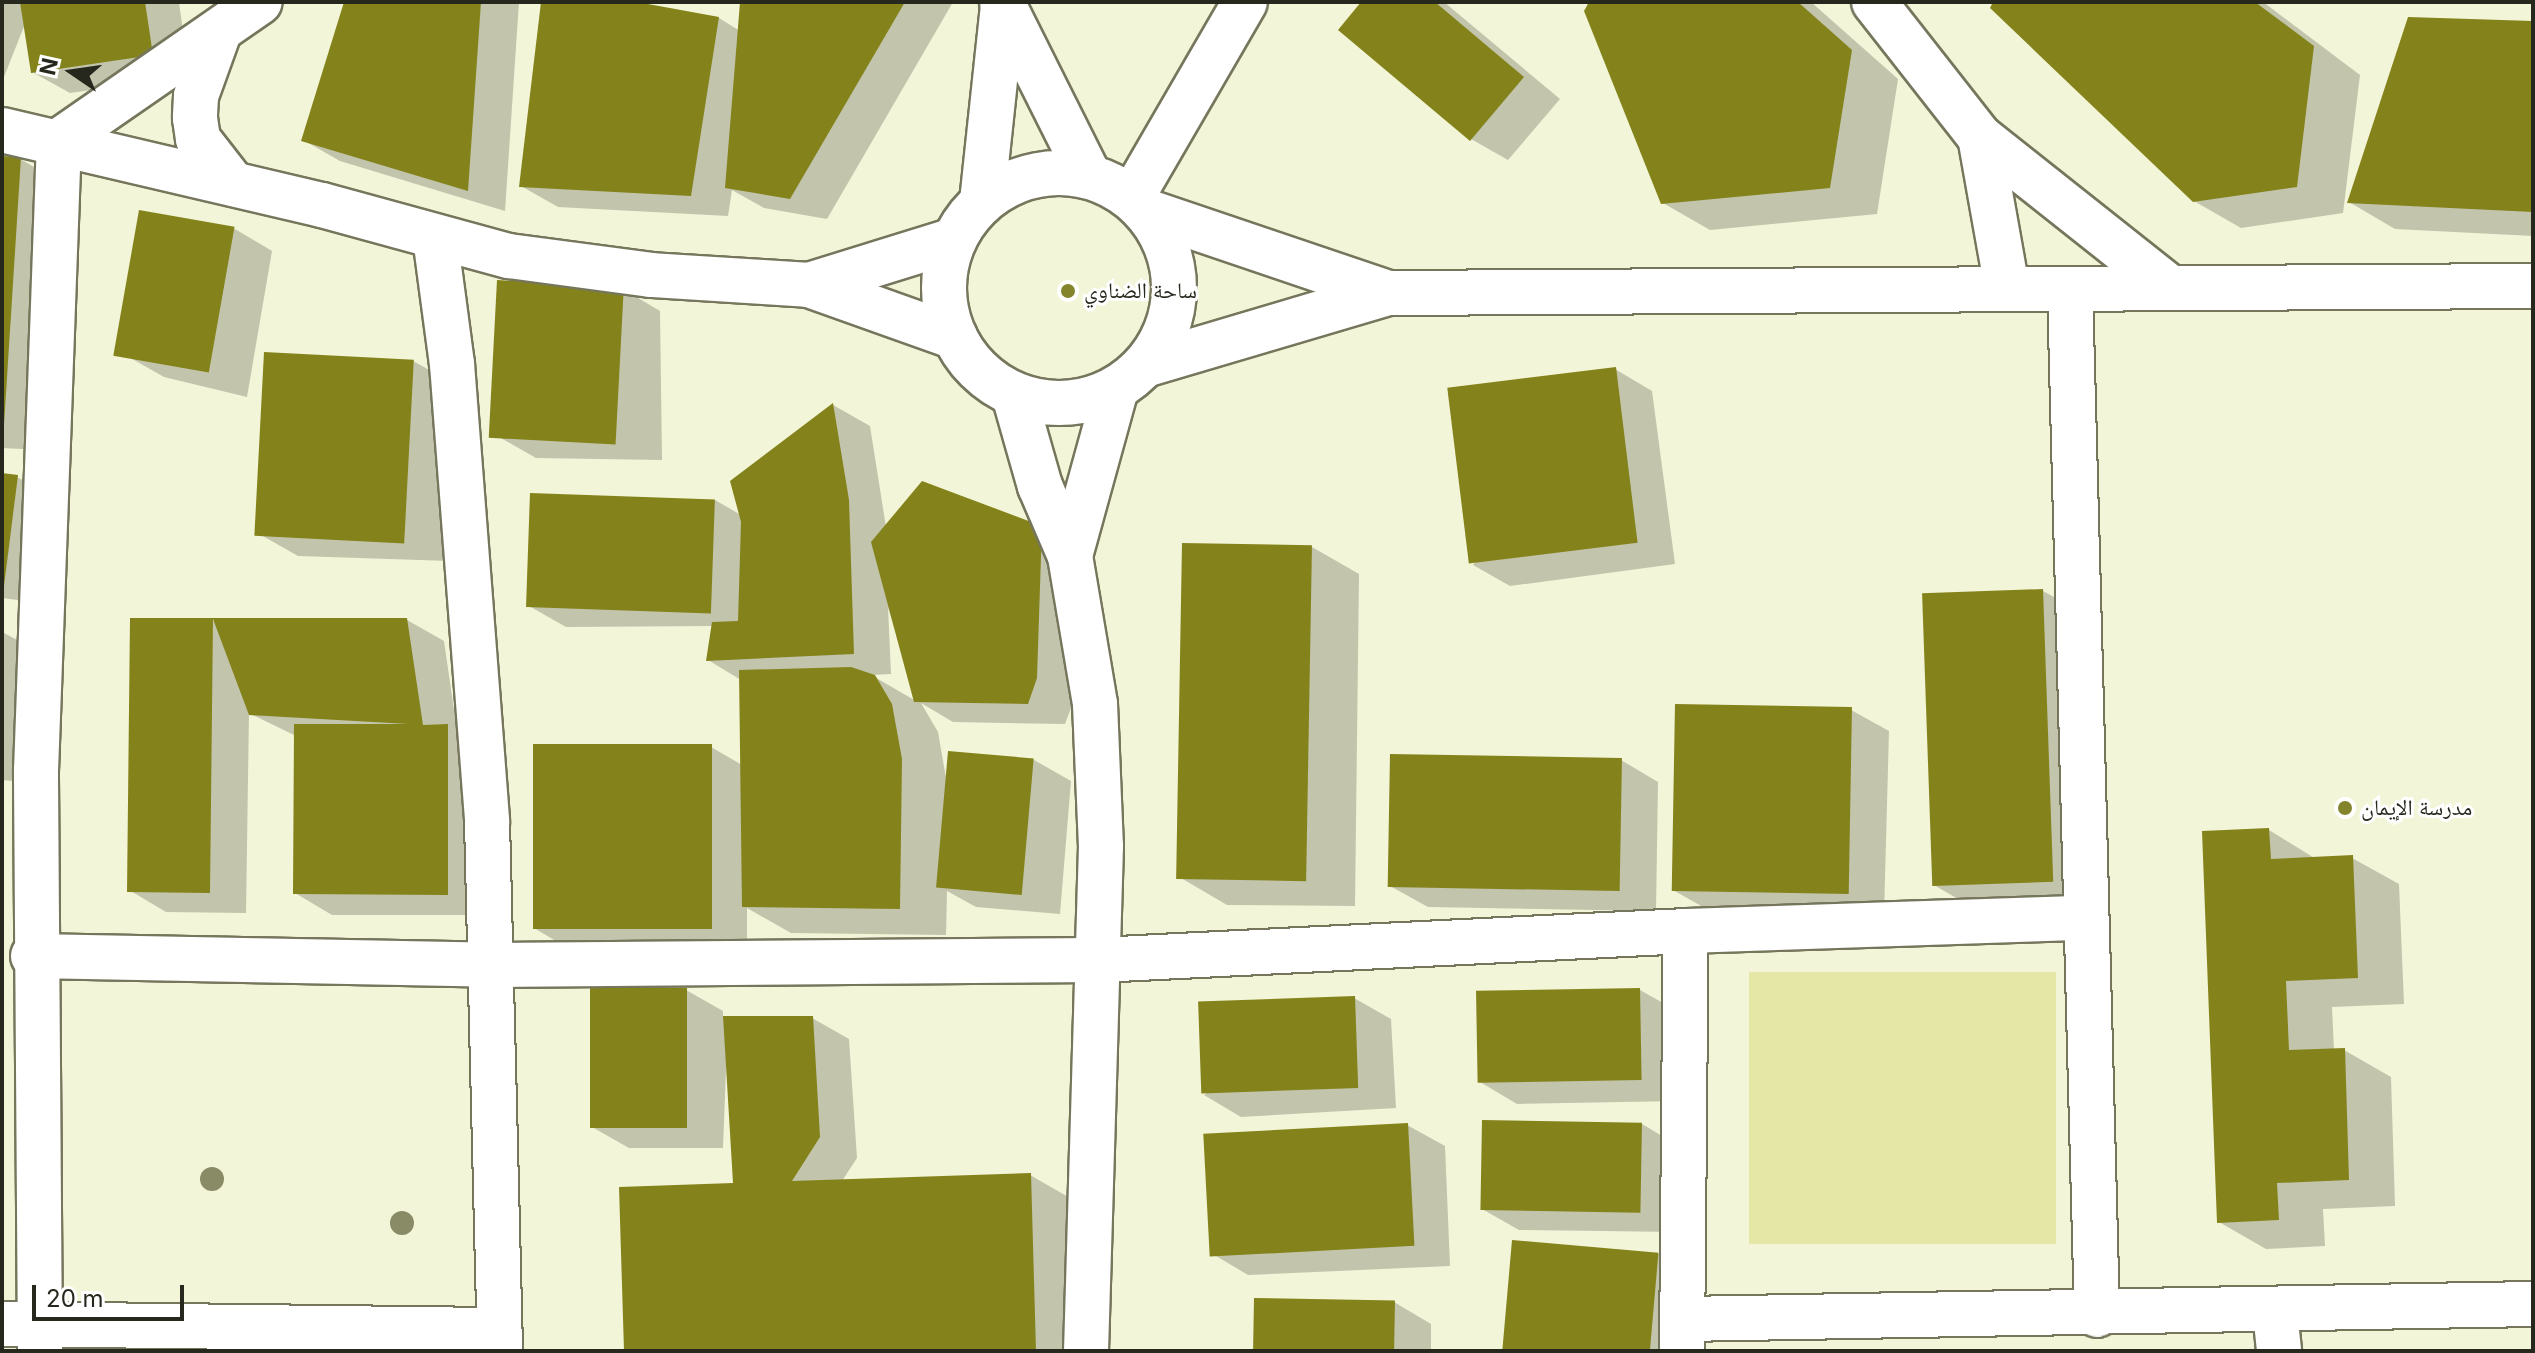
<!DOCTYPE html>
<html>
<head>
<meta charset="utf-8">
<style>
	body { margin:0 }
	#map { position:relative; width:2535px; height:1353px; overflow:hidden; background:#f3f5d8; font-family:Inter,"Noto Naskh Arabic",sans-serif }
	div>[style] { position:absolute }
	.green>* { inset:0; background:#e5e7a6; transform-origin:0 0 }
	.shadow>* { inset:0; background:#0003 }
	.building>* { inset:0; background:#84831b; transform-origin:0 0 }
	.roads { filter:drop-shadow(2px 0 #76765d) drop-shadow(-2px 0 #76765d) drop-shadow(0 2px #76765d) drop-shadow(0 -2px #76765d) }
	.minor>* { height:44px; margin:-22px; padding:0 22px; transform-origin:22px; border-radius:22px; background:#fff }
	.minor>.ring { margin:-22px; padding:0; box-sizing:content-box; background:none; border:44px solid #fff; border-radius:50% }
	.trees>* { width:24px; height:24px; margin:-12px; border-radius:50%; background:#898a66 }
	.dots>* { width:22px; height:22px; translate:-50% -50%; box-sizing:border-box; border:4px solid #fff; border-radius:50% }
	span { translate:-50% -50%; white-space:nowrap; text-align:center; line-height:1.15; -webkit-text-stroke:6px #fff; paint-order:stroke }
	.poi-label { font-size:22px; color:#27281d }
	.left { translate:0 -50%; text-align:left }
	.frame { position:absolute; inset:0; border:4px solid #27281d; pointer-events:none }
	.north { position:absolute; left:32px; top:32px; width:80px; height:80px; -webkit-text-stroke:6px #fff; paint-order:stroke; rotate:283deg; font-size:22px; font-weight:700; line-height:32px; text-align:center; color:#27281d }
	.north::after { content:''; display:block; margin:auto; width:28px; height:36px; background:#27281d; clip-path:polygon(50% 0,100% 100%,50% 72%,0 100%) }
	.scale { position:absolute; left:32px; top:1285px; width:152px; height:36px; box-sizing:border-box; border:4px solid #27281d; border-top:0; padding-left:10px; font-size:24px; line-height:28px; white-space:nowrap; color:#27281d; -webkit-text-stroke:6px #fff; paint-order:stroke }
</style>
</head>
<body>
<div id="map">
	<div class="green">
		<i style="left:1749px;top:972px;width:307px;height:272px"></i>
	</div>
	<div class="shadow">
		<i style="clip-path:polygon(2px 2px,179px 2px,189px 76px,70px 93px,32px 72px,25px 24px,2px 82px)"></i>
		<i style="clip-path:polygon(346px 2px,519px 2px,505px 211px,340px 161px,303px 140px)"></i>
		<i style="clip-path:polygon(543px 2px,626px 2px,719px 18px,740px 31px,743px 2px,953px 2px,827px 219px,764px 208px,732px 190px,728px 216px,558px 207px,521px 186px)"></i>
		<i style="clip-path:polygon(1364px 2px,1444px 2px,1560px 99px,1508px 160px,1471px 139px)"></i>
		<i style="clip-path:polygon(1592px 2px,1811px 2px,1898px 79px,1877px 214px,1710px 230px,1663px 203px)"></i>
		<i style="clip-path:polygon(1996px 2px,2263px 2px,2360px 75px,2343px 213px,2241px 228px,2194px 201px)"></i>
		<i style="clip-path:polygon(2533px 23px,2533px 236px,2395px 229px,2349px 202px)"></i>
		<i style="clip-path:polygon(2px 158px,20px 159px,57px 180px,41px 450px,2px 448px)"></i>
		<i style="clip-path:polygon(141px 213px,235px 229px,272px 251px,247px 397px,164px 377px,127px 356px)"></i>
		<i style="clip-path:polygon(623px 289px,660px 311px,662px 460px,536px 458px,499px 437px)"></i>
		<i style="clip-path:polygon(413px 361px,451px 382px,450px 561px,298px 556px,261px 535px)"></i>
		<i style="clip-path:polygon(1615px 369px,1652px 391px,1675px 564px,1510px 586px,1473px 565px)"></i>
		<i style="clip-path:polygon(evenodd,833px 405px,870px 426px,886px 527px,923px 484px,1078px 549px,1074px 700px,1065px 724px,953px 722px,921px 703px,938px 732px,946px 778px,1034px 760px,1071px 781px,1060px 914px,976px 907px,947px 891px,946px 935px,791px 933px,747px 908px,747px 950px,571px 950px,534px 928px,711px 747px,742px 765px,741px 680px,708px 660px,713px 626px,566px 627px,529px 606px,532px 495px,715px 500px,741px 515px,833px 405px,888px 607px,916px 701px,871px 675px,891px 674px,888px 607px)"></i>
		<i style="clip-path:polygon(2px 475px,17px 477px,54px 498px,41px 603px,2px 598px)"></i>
		<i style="clip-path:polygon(1312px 547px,1359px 574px,1355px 906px,1227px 905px,1181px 878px)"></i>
		<i style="clip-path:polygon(2043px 591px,2090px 617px,2098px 908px,1979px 911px,1932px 884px)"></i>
		<i style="clip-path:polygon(407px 620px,444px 641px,457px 731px,485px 747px,484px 915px,332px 915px,295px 893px,296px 736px,249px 713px,246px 913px,166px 912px,129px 890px,213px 621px)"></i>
		<i style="clip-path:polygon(2px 632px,23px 643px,13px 781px,2px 780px)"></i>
		<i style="clip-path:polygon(1851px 710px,1889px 731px,1884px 915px,1710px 911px,1673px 890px)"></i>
		<i style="clip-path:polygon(1621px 760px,1658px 782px,1656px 911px,1428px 907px,1390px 886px)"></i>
		<i style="clip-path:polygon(2269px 830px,2316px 859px,2352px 858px,2399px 884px,2404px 1004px,2332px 1007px,2334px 1050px,2344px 1050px,2391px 1077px,2395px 1206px,2323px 1209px,2325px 1246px,2266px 1249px,2219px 1222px)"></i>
		<i style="clip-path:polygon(686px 990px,723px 1011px,723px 1018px,812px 1018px,849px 1039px,857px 1158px,842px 1181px,1030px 1175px,1077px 1202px,1081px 1351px,626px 1351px,741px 1185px,727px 1044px,723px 1148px,629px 1148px,592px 1127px)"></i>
		<i style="clip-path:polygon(1640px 990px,1677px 1011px,1679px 1101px,1517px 1104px,1480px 1082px)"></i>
		<i style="clip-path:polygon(1354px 998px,1391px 1019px,1396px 1108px,1241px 1117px,1204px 1095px)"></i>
		<i style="clip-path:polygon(1642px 1124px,1679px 1146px,1677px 1232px,1519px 1230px,1482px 1209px)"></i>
		<i style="clip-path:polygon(1407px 1125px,1445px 1146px,1450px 1266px,1248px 1275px,1211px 1253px)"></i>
		<i style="clip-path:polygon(1659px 1254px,1696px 1276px,1689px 1351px,1504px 1351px)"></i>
		<i style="clip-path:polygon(1394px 1302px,1431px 1324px,1431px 1351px,1256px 1351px)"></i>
	</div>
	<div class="building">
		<i style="clip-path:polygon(20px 2px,145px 2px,153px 55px,31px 73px)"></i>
		<i style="clip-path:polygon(344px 2px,481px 2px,468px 191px,301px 141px)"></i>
		<i style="clip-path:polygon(541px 2px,637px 2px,719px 17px,691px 196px,519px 187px)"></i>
		<i style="clip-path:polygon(740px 2px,905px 2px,790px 199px,725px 188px)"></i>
		<i style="clip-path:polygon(1361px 2px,1435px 2px,1524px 77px,1470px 141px,1338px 30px)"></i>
		<i style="clip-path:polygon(1589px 2px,1798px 2px,1852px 50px,1830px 188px,1661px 204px,1584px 11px)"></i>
		<i style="clip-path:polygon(1993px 2px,2255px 2px,2314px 46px,2297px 187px,2193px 202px,1990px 8px)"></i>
		<i style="clip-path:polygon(2408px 17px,2533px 21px,2533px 212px,2347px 203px)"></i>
		<i style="clip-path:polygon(2px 156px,21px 157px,4px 425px,2px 425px)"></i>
		<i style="left:139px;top:210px;width:97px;height:148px;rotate:10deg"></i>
		<i style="left:497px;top:280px;width:127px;height:158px;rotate:3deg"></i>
		<i style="left:264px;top:352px;width:150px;height:184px;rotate:3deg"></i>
		<i style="left:1616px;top:367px;width:177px;height:170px;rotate:83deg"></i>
		<i style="clip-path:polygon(833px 403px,849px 500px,854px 654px,706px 661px,712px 622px,738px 621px,741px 522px,730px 481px)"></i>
		<i style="clip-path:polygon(2px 473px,18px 475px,4px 586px,2px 586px)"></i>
		<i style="clip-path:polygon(922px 481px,1042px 526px,1037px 678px,1028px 704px,914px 702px,871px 542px)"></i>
		<i style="left:530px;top:493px;width:185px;height:114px;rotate:2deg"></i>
		<i style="left:1182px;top:543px;width:130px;height:336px;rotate:1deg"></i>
		<i style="left:2043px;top:589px;width:293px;height:121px;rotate:88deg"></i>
		<i style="clip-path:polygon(130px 618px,407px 618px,423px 725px,448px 724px,448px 895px,293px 894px,294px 724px,408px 724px,249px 715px,213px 619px,210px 893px,127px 892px)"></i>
		<i style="clip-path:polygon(851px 667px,875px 675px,892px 704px,902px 759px,900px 909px,742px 907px,739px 670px)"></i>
		<i style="left:1675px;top:704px;width:177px;height:187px;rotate:1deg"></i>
		<i style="left:533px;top:744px;width:179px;height:185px"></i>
		<i style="left:948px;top:751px;width:86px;height:137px;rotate:5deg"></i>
		<i style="left:1390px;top:754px;width:232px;height:133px;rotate:1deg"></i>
		<i style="clip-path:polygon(2269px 828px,2271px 859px,2353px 855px,2358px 978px,2286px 981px,2289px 1050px,2345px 1048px,2349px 1180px,2277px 1183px,2279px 1220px,2217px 1223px,2202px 831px)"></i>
		<i style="left:590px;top:988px;width:97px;height:140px"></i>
		<i style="left:1640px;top:988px;width:92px;height:164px;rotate:89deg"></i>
		<i style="left:1355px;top:996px;width:92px;height:157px;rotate:88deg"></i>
		<i style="clip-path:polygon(723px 1016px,813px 1016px,820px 1137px,792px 1181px,1031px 1173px,1036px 1351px,624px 1351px,619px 1187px,733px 1183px)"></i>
		<i style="left:1482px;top:1120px;width:160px;height:90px;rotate:1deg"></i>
		<i style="left:1408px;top:1123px;width:123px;height:205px;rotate:87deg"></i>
		<i style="left:1512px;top:1240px;width:147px;height:111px;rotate:5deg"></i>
		<i style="left:1254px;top:1298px;width:141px;height:53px;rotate:1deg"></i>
	</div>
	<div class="roads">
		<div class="minor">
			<i style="left:1002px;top:2px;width:195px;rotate:63.4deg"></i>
			<i style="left:1874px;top:2px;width:172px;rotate:51.9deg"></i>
			<i style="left:219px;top:32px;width:68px;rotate:109.8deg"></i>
			<i style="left:196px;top:96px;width:22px;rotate:93deg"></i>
			<i style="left:195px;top:118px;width:21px;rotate:82deg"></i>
			<i style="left:198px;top:139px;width:57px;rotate:52.1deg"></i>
			<i style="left:2px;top:130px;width:329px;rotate:13.2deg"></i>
			<i style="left:322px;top:205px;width:194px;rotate:15.3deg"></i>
			<i style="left:509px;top:256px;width:143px;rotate:7.6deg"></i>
			<i style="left:651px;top:275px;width:158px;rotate:3.6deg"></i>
			<i style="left:59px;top:141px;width:244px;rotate:-34.7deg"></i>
			<i class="ring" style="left:944px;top:173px;width:186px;height:186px"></i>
			<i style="left:1132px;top:197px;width:225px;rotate:-59.9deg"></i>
			<i style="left:982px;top:202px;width:198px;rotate:-83.9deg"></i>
			<i style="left:1146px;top:211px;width:256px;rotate:18.7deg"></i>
			<i style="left:435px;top:237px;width:128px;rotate:82.4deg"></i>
			<i style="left:452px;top:364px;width:458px;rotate:85.6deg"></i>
			<i style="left:487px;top:821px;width:530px;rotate:88.59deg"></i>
			<i style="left:954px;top:240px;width:152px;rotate:162.8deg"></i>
			<i style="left:809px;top:285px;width:155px;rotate:19.6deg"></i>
			<i style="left:2007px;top:288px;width:153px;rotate:-100.1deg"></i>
			<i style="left:1980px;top:137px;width:241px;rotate:38.4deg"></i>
			<i style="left:2070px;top:290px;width:1025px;rotate:88.49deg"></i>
			<i style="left:1145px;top:365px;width:253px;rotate:-16.5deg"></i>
			<i style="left:1388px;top:293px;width:1145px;rotate:-0.35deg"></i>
			<i style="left:1014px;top:395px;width:95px;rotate:74.1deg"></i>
			<i style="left:1040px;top:486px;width:76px;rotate:66.8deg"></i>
			<i style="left:1070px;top:556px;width:150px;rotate:80.4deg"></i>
			<i style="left:1095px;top:704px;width:142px;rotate:87.6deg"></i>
			<i style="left:1101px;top:846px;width:505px;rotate:91.7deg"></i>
			<i style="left:1070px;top:556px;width:173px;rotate:-74.6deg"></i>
			<i style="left:33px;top:956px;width:460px;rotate:1.1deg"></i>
			<i style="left:493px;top:965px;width:605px;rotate:-0.47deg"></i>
			<i style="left:1098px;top:960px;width:589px;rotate:-2.82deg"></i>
			<i style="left:1686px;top:931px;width:398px;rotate:-1.9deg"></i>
			<i style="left:2275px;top:1312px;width:39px;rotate:84deg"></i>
			<i style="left:1683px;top:1319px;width:850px;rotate:-1.01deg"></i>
			<i style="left:2px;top:1324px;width:497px;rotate:0.7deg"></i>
			<i style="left:40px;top:1351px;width:580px;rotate:-90.4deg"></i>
			<i style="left:36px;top:771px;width:630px;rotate:-87.91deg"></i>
			<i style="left:1682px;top:1351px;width:420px;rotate:-89.5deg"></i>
		</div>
	</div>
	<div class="trees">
		<i style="left:212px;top:1179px"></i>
		<i style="left:402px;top:1223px"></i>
	</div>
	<div class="dots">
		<i style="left:1068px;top:291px;background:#84842d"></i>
		<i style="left:2345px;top:808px;background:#84842d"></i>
	</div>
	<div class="poi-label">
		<span class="left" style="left:1084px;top:291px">ساحة الضناوي</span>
		<span class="left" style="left:2361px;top:808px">مدرسة الإيمان</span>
	</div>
	<div class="frame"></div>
	<div class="north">N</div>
	<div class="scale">20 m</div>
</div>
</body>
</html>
